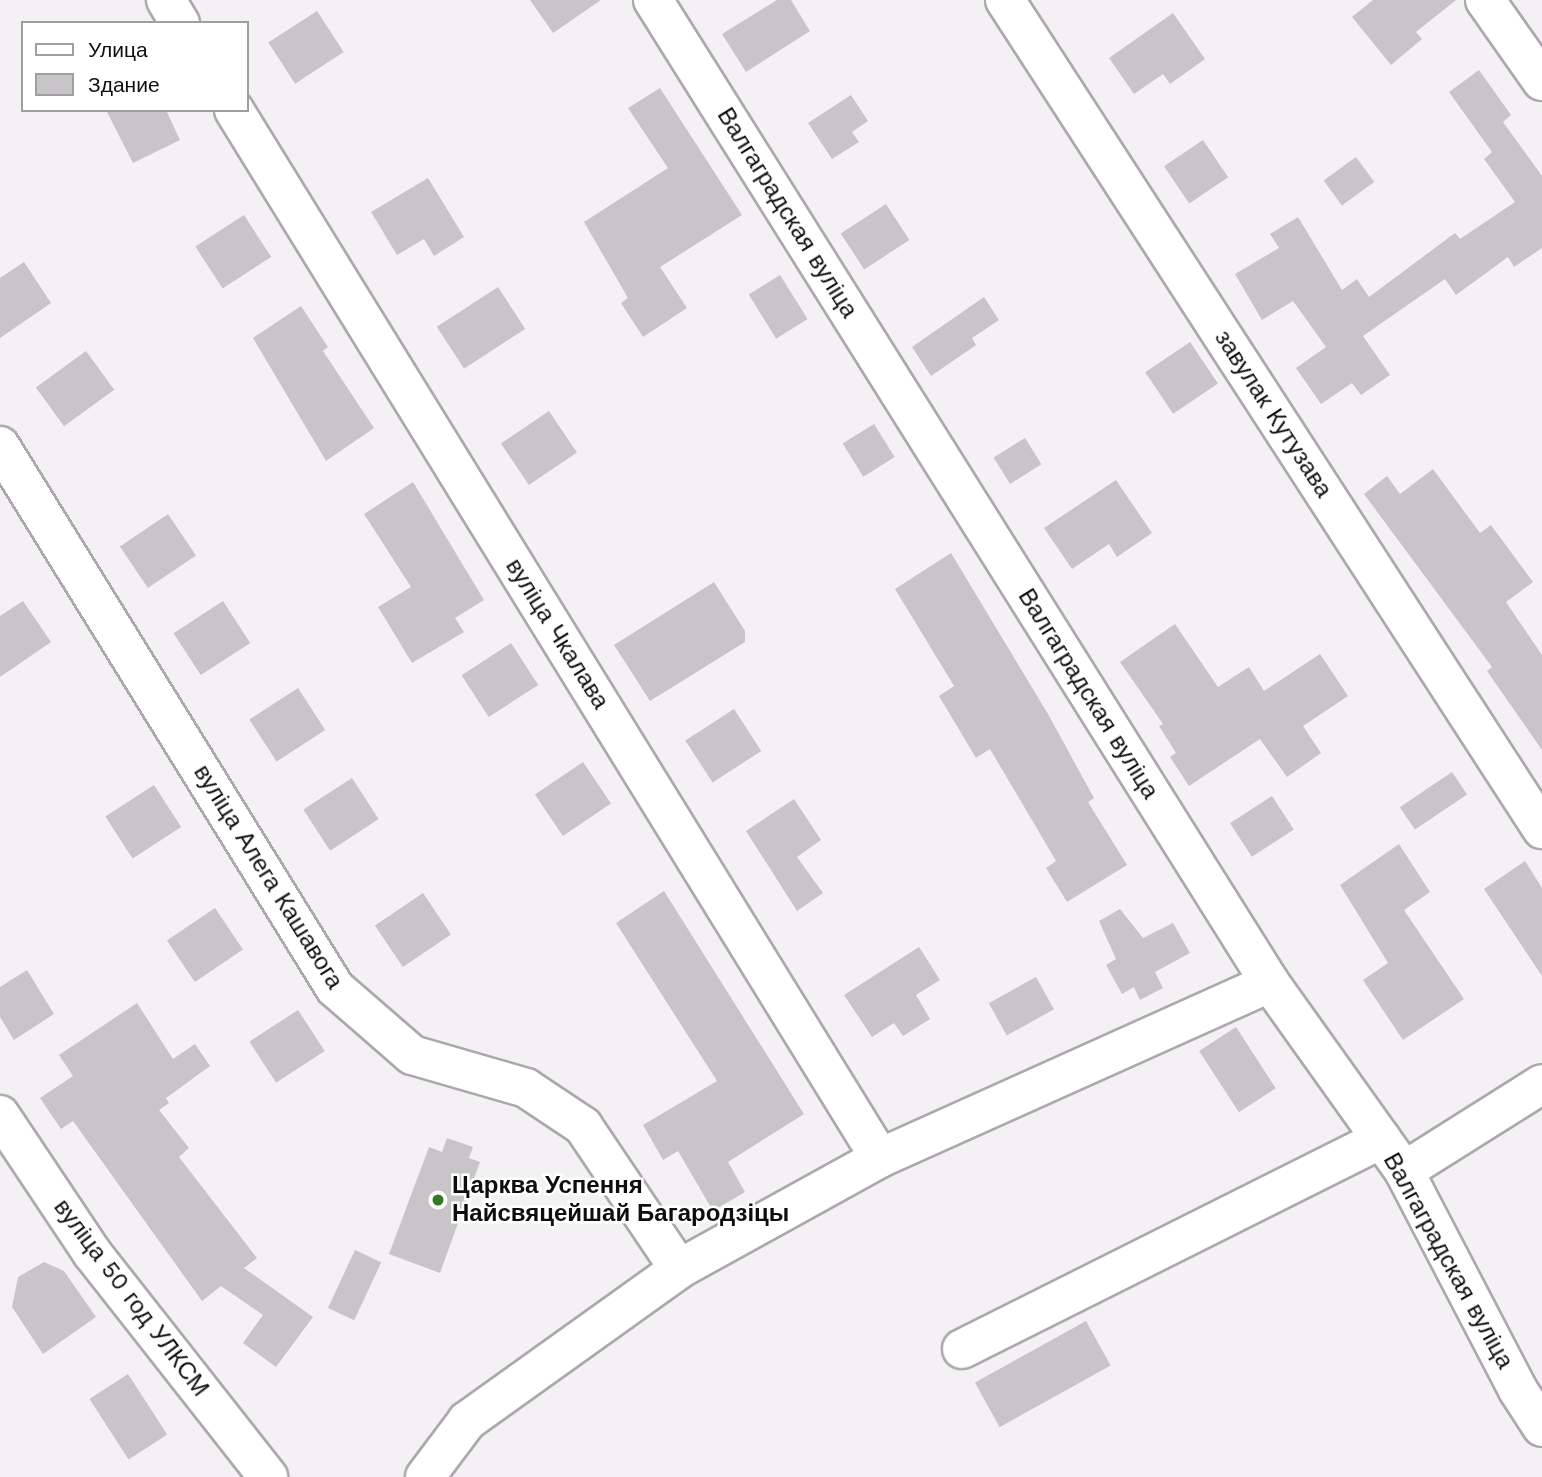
<!DOCTYPE html>
<html>
<head>
<meta charset="utf-8">
<style>
	body { margin:0 }
	#map { position:relative; width:1542px; height:1477px; overflow:hidden; background:#f4f1f5; font-family:"Work Sans",sans-serif }
	div>[style] { position:absolute }
	.building>* { inset:0; background:#c8c5c9; transform-origin:0 0 }
	.roads { filter:drop-shadow(2px 0 #aca9ac) drop-shadow(-2px 0 #aca9ac) drop-shadow(0 2px #aca9ac) drop-shadow(0 -2px #aca9ac) }
	.minor>* { height:38px; margin:-19px; padding:0 19px; transform-origin:19px; border-radius:19px; background:#fff }
	.dots>* { width:19px; height:19px; translate:-50% -50%; box-sizing:border-box; border:4px solid #fff; border-radius:50% }
	span { translate:-50% -50%; white-space:nowrap; text-align:center; line-height:1.15; -webkit-text-stroke:5px #fff; paint-order:stroke }
	.street-label { font-size:24px; color:#0f0e0f }
	.poi-label { font-size:24px; color:#0f0e0f; font-weight:700 }
	.left { translate:0 -50%; text-align:left }
	.legend { position:absolute; left:21px; top:21px; width:228px; height:91px; box-sizing:border-box; background:#fff; border:2px solid #9f9f9f; margin:0; padding:9px 12px; list-style:none; font-size:21px; color:#0f0e0f }
	.legend li { display:flex; align-items:center; gap:14px; height:35px }
	.legend b { width:35px; border:2px solid #9f9f9f }
</style>
</head>
<body>
<div id="map">
	<div class="building">
		<i style="clip-path:polygon(530px 0,601px 0,553px 33px)"></i>
		<i style="clip-path:polygon(777px 0,791px 0,810px 31px,746px 72px,722px 34px)"></i>
		<i style="clip-path:polygon(1373px 0,1456px 0,1416px 32px,1422px 39px,1391px 65px,1352px 17px)"></i>
		<i style="left:317px;top:11px;width:49px;height:58px;rotate:57deg"></i>
		<i style="clip-path:polygon(1173px 13px,1205px 59px,1170px 84px,1163px 74px,1134px 94px,1109px 58px)"></i>
		<i style="clip-path:polygon(1479px 70px,1511px 115px,1503px 122px,1542px 176px,1542px 248px,1514px 267px,1508px 257px,1456px 295px,1445px 279px,1363px 336px,1390px 375px,1361px 395px,1352px 383px,1321px 404px,1296px 368px,1326px 347px,1293px 301px,1262px 320px,1235px 274px,1279px 248px,1270px 234px,1298px 217px,1342px 290px,1357px 279px,1369px 297px,1455px 233px,1460px 239px,1515px 202px,1484px 159px,1492px 152px,1449px 92px)"></i>
		<i style="clip-path:polygon(660px 88px,742px 215px,660px 267px,687px 308px,643px 337px,621px 303px,628px 298px,584px 222px,668px 168px,628px 108px)"></i>
		<i style="clip-path:polygon(851px 95px,868px 121px,852px 132px,859px 142px,832px 159px,808px 123px)"></i>
		<i style="clip-path:polygon(106px 110px,166px 110px,180px 140px,133px 163px)"></i>
		<i style="left:1203px;top:140px;width:45px;height:47px;rotate:56deg"></i>
		<i style="left:1356px;top:157px;width:31px;height:40px;rotate:54deg"></i>
		<i style="clip-path:polygon(428px 178px,464px 237px,434px 256px,424px 239px,397px 255px,371px 212px)"></i>
		<i style="left:886px;top:204px;width:43px;height:54px;rotate:57deg"></i>
		<i style="left:244px;top:215px;width:50px;height:58px;rotate:57deg"></i>
		<i style="clip-path:polygon(24px 262px,51px 303px,0 338px,0 278px)"></i>
		<i style="left:780px;top:275px;width:52px;height:37px;rotate:58deg"></i>
		<i style="left:498px;top:287px;width:50px;height:73px;rotate:57deg"></i>
		<i style="clip-path:polygon(984px 297px,999px 320px,972px 338px,976px 345px,931px 376px,912px 347px)"></i>
		<i style="clip-path:polygon(301px 306px,328px 347px,323px 351px,374px 428px,326px 461px,253px 338px)"></i>
		<i style="left:1190px;top:342px;width:50px;height:54px;rotate:56deg"></i>
		<i style="left:86px;top:351px;width:48px;height:62px;rotate:54deg"></i>
		<i style="left:549px;top:411px;width:50px;height:58px;rotate:56deg"></i>
		<i style="left:874px;top:424px;width:39px;height:37px;rotate:58deg"></i>
		<i style="left:1025px;top:438px;width:31px;height:37px;rotate:58deg"></i>
		<i style="clip-path:polygon(1433px 469px,1480px 533px,1491px 525px,1533px 582px,1506px 602px,1542px 655px,1542px 750px,1487px 671px,1492px 667px,1364px 494px,1387px 476px,1400px 494px)"></i>
		<i style="clip-path:polygon(1116px 480px,1152px 533px,1117px 557px,1109px 544px,1072px 569px,1044px 528px)"></i>
		<i style="clip-path:polygon(413px 482px,484px 600px,455px 618px,464px 632px,412px 663px,378px 607px,411px 587px,364px 514px)"></i>
		<i style="left:168px;top:514px;width:50px;height:58px;rotate:56deg"></i>
		<i style="clip-path:polygon(951px 553px,1048px 714px,1094px 798px,1088px 802px,1127px 865px,1067px 902px,1046px 868px,1056px 861px,990px 749px,976px 758px,939px 696px,954px 686px,895px 589px)"></i>
		<i style="clip-path:polygon(714px 582px,745px 631px,745px 642px,650px 701px,614px 645px)"></i>
		<i style="clip-path:polygon(23px 601px,51px 642px,0 677px,0 616px)"></i>
		<i style="left:223px;top:601px;width:50px;height:59px;rotate:57deg"></i>
		<i style="clip-path:polygon(1175px 624px,1218px 687px,1249px 667px,1264px 691px,1320px 654px,1348px 696px,1303px 726px,1321px 753px,1287px 777px,1260px 739px,1189px 786px,1170px 757px,1176px 753px,1159px 726px,1163px 724px,1120px 662px)"></i>
		<i style="left:511px;top:643px;width:50px;height:59px;rotate:57deg"></i>
		<i style="left:298px;top:688px;width:50px;height:58px;rotate:57deg"></i>
		<i style="left:734px;top:709px;width:50px;height:58px;rotate:57deg"></i>
		<i style="left:583px;top:762px;width:50px;height:58px;rotate:56deg"></i>
		<i style="left:1452px;top:772px;width:27px;height:63px;rotate:56deg"></i>
		<i style="left:352px;top:778px;width:49px;height:58px;rotate:57deg"></i>
		<i style="left:154px;top:785px;width:50px;height:58px;rotate:57deg"></i>
		<i style="left:1272px;top:796px;width:40px;height:50px;rotate:57deg"></i>
		<i style="clip-path:polygon(794px 799px,821px 840px,797px 857px,823px 893px,797px 911px,746px 831px)"></i>
		<i style="clip-path:polygon(1399px 844px,1430px 892px,1404px 910px,1464px 999px,1403px 1040px,1363px 980px,1388px 963px,1340px 885px)"></i>
		<i style="clip-path:polygon(1525px 861px,1542px 888px,1542px 976px,1484px 889px)"></i>
		<i style="clip-path:polygon(664px 891px,804px 1114px,728px 1162px,745px 1192px,713px 1211px,678px 1151px,663px 1160px,643px 1125px,717px 1081px,616px 923px)"></i>
		<i style="left:423px;top:893px;width:50px;height:58px;rotate:56deg"></i>
		<i style="left:215px;top:908px;width:50px;height:58px;rotate:56deg"></i>
		<i style="clip-path:polygon(1120px 909px,1143px 938px,1173px 923px,1190px 953px,1155px 972px,1163px 988px,1140px 1000px,1134px 987px,1122px 994px,1106px 965px,1116px 959px,1099px 921px)"></i>
		<i style="clip-path:polygon(919px 947px,940px 980px,916px 995px,930px 1019px,903px 1036px,894px 1023px,872px 1037px,844px 995px)"></i>
		<i style="clip-path:polygon(27px 970px,54px 1014px,14px 1040px,0 1017px,0 987px)"></i>
		<i style="left:1036px;top:977px;width:37px;height:54px;rotate:61deg"></i>
		<i style="clip-path:polygon(137px 1003px,173px 1059px,195px 1044px,210px 1066px,166px 1098px,169px 1103px,159px 1110px,189px 1148px,179px 1157px,257px 1258px,244px 1268px,313px 1317px,276px 1367px,243px 1343px,263px 1315px,221px 1286px,202px 1301px,73px 1121px,61px 1129px,40px 1098px,73px 1076px,59px 1055px)"></i>
		<i style="left:298px;top:1010px;width:49px;height:58px;rotate:57deg"></i>
		<i style="left:1236px;top:1027px;width:73px;height:44px;rotate:57deg"></i>
		<i style="clip-path:polygon(447px 1138px,473px 1147px,469px 1158px,480px 1162px,440px 1273px,389px 1254px,429px 1147px,442px 1152px)"></i>
		<i style="left:355px;top:1250px;width:29px;height:64px;rotate:25deg"></i>
		<i style="clip-path:polygon(44px 1262px,64px 1271px,96px 1317px,43px 1354px,12px 1307px,18px 1277px)"></i>
		<i style="left:1086px;top:1321px;width:51px;height:127px;rotate:61deg"></i>
		<i style="left:128px;top:1374px;width:72px;height:46px;rotate:57deg"></i>
	</div>
	<div class="roads">
		<div class="minor">
			<i style="left:166px;top:0;width:27px;rotate:59deg"></i>
			<i style="left:653px;top:0;width:1161px;rotate:57.88deg"></i>
			<i style="left:1270px;top:983px;width:231px;rotate:54.5deg"></i>
			<i style="left:1404px;top:1171px;width:247px;rotate:62.5deg"></i>
			<i style="left:1518px;top:1390px;width:44px;rotate:57deg"></i>
			<i style="left:1005px;top:0;width:988px;rotate:57.07deg"></i>
			<i style="left:1485px;top:0;width:99px;rotate:54.9deg"></i>
			<i style="left:234px;top:110px;width:1231px;rotate:58.35deg"></i>
			<i style="left:0;top:446px;width:637px;rotate:58.28deg"></i>
			<i style="left:335px;top:988px;width:102px;rotate:41deg"></i>
			<i style="left:412px;top:1055px;width:119px;rotate:16.1deg"></i>
			<i style="left:526px;top:1088px;width:69px;rotate:33.7deg"></i>
			<i style="left:583px;top:1126px;width:172px;rotate:56.1deg"></i>
			<i style="left:0;top:1115px;width:166px;rotate:56.3deg"></i>
			<i style="left:92px;top:1253px;width:285px;rotate:51.8deg"></i>
			<i style="left:1404px;top:1171px;width:163px;rotate:-32.2deg"></i>
			<i style="left:962px;top:1349px;width:469px;rotate:-26.6deg"></i>
			<i style="left:425px;top:1477px;width:70px;rotate:-53.1deg"></i>
			<i style="left:467px;top:1421px;width:261px;rotate:-35.6deg"></i>
			<i style="left:679px;top:1269px;width:230px;rotate:-28.9deg"></i>
			<i style="left:880px;top:1158px;width:427px;rotate:-24.2deg"></i>
		</div>
	</div>
	<div class="dots">
		<i style="left:438px;top:1200px;background:#327b21"></i>
	</div>
	<div class="street-label">
		<span style="left:787px;top:213px;rotate:58deg">Валгаградская вуліца</span>
		<span style="left:1273px;top:414px;rotate:57deg">завулак Кутузава</span>
		<span style="left:557px;top:634px;rotate:58deg">вуліца Чкалава</span>
		<span style="left:1088px;top:694px;rotate:58deg">Валгаградская вуліца</span>
		<span style="left:268px;top:877px;rotate:58deg">вуліца Алега Кашавога</span>
		<span style="left:1448px;top:1261px;rotate:61deg">Валгаградская вуліца</span>
		<span style="left:131px;top:1298px;rotate:53deg">вуліца 50 год УЛКСМ</span>
	</div>
	<div class="poi-label">
		<span class="left" style="left:452px;top:1200px">Царква Успення<br>Найсвяцейшай Багародзіцы</span>
	</div>
	<ul class="legend">
	<li><b style="height:9px;background:#fff"></b>Улица</li>
	<li><b style="height:19px;background:#c8c5c9"></b>Здание</li>
	</ul>
</div>
</body>
</html>
